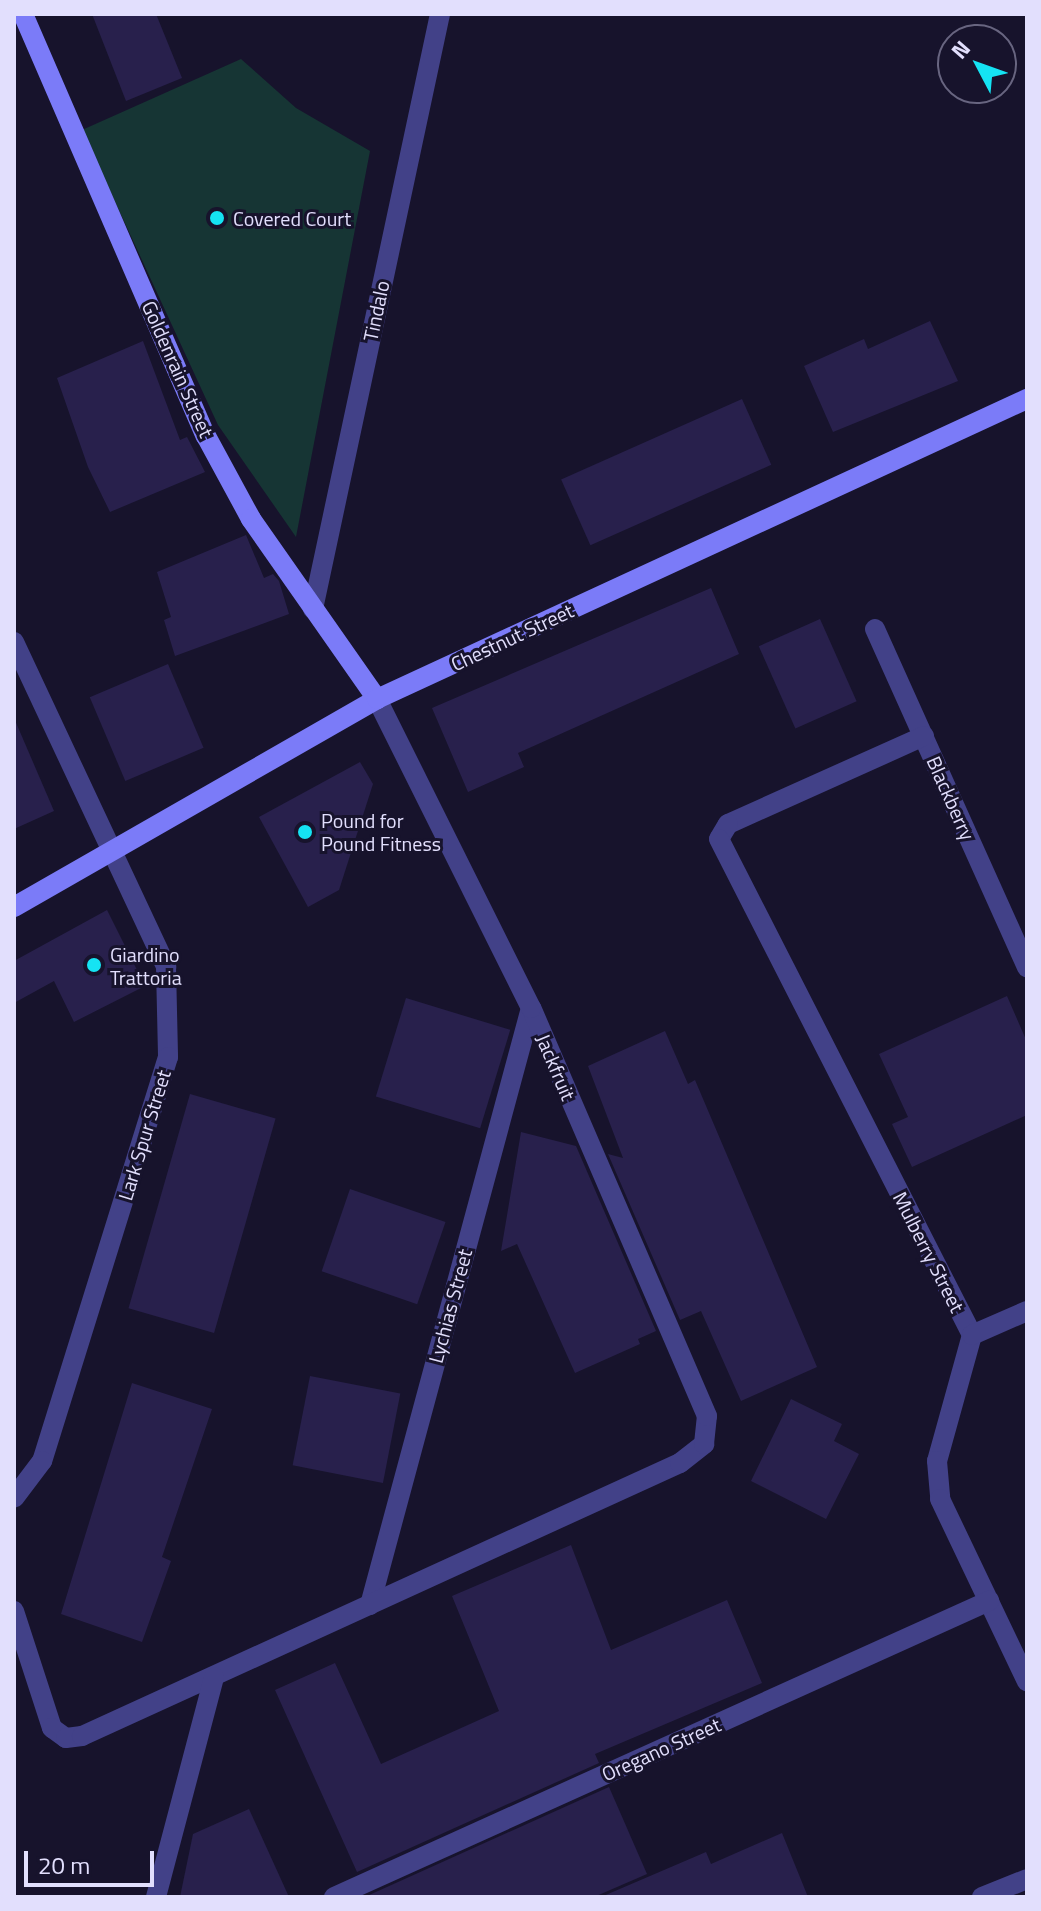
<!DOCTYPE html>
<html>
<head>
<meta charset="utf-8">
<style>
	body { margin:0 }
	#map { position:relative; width:1041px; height:1911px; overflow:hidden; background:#17132c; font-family:"Titillium Web",sans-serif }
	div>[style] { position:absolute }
	.green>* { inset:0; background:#163534 }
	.building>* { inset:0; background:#28204c; transform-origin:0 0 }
	.street>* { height:20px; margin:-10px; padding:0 10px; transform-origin:10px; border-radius:10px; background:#424188 }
	.secondary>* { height:20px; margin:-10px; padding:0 10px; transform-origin:10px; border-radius:10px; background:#7b7bf8 }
	.dots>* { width:22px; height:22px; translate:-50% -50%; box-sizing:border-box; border:4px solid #17132c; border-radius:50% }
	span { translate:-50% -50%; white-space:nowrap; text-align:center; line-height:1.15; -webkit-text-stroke:6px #17132c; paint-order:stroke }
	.poi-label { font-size:20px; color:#e2dffd }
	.left { translate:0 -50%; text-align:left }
	.street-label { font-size:20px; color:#e2dffd }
	.frame { position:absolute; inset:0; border:16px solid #e2dffd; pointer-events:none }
	.north { position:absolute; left:937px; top:24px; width:80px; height:80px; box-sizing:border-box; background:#17132c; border:2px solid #686580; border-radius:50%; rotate:311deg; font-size:22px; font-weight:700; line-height:32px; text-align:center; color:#e2dffd }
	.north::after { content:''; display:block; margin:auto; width:28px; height:36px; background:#15e3f3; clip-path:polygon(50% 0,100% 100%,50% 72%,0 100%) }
	.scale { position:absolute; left:24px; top:1851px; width:130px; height:36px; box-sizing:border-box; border:4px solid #e2dffd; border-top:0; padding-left:10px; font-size:24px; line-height:28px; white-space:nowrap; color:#e2dffd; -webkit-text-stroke:6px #17132c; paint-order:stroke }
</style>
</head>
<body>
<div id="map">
	<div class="green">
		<i style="clip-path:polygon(241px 59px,296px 108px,370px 151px,296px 537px,218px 425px,82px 130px)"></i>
	</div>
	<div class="building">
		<i style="clip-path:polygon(92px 14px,156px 14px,182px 78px,126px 101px)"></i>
		<i style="clip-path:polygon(930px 321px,958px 381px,833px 432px,804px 366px,864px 339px,868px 349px)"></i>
		<i style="clip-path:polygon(143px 341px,180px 440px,187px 437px,205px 472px,110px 512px,88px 467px,57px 378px)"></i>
		<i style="left:742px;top:399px;width:72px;height:198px;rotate:66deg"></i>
		<i style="clip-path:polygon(246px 535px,264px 578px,273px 574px,279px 581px,289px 614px,175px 656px,164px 620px,171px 617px,157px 572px)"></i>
		<i style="clip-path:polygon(711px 588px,739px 654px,518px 753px,524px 767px,468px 792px,432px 708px)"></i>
		<i style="left:820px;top:619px;width:90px;height:67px;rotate:66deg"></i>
		<i style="left:168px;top:664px;width:91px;height:85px;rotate:67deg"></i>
		<i style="clip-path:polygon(14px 718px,54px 811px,14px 829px)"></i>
		<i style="clip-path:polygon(360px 762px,373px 784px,339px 890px,308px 907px,259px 817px)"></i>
		<i style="clip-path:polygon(107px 910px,145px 986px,74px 1022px,54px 981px,14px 1003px,14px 961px)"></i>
		<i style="clip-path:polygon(1007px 996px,1027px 1042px,1027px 1115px,912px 1167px,892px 1124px,908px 1117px,879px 1054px)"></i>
		<i style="left:406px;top:998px;width:109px;height:103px;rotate:17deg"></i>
		<i style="clip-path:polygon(665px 1031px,688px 1084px,695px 1080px,817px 1367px,741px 1401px,701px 1311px,680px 1320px,608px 1154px,623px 1158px,588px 1066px)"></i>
		<i style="left:190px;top:1094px;width:89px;height:223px;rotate:16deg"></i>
		<i style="clip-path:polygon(521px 1132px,576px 1146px,656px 1331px,638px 1339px,640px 1344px,575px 1373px,517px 1244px,501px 1251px)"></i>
		<i style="left:350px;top:1189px;width:101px;height:87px;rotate:19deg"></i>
		<i style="left:310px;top:1376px;width:92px;height:91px;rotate:11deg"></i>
		<i style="clip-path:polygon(132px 1383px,212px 1409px,162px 1557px,171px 1561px,142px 1642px,61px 1614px)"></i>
		<i style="clip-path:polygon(791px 1399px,842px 1424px,834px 1441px,859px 1454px,826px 1519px,751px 1481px)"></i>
		<i style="clip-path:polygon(571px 1545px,611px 1650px,727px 1600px,762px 1683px,595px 1754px,599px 1763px,357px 1872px,275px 1690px,335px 1663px,381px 1764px,499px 1711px,452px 1596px)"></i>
		<i style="clip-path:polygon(609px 1787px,647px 1874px,594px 1897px,367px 1896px)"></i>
		<i style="clip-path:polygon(249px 1809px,289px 1897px,180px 1897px,193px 1834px)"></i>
		<i style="clip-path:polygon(782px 1833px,808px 1897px,601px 1897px,706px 1852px,711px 1864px)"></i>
	</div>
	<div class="street">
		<i style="left:313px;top:609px;width:608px;rotate:-77.95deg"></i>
		<i style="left:875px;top:629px;width:371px;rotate:65.8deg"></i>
		<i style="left:14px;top:642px;width:359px;rotate:64.9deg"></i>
		<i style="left:166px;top:967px;width:90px;rotate:88.7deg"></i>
		<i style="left:168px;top:1057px;width:423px;rotate:107.3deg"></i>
		<i style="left:42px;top:1461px;width:46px;rotate:127.1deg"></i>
		<i style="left:924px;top:736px;width:215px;rotate:155.8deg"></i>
		<i style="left:728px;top:824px;width:17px;rotate:121deg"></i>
		<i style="left:719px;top:839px;width:557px;rotate:62.97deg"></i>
		<i style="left:972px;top:1335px;width:131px;rotate:105.5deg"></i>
		<i style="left:937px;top:1461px;width:38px;rotate:85deg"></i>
		<i style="left:940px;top:1499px;width:202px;rotate:64.5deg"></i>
		<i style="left:972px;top:1335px;width:60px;rotate:-23.6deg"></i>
		<i style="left:370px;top:1605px;width:618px;rotate:-74.91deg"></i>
		<i style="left:14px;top:1611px;width:123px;rotate:72deg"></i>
		<i style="left:52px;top:1728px;width:17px;rotate:36deg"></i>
		<i style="left:66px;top:1738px;width:16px;rotate:-7deg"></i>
		<i style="left:82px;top:1736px;width:657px;rotate:-24.54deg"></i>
		<i style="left:680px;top:1463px;width:31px;rotate:-38deg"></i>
		<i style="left:704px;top:1444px;width:28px;rotate:-84deg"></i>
		<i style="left:707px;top:1416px;width:444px;rotate:-113.3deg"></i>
		<i style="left:531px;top:1008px;width:345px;rotate:-116.5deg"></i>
		<i style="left:156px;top:1897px;width:227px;rotate:-75.2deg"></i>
		<i style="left:334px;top:1897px;width:719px;rotate:-24.32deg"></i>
		<i style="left:982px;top:1897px;width:48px;rotate:-21.8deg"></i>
	</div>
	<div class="secondary">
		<i style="left:23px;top:14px;width:460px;rotate:66.6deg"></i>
		<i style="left:206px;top:436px;width:94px;rotate:61.5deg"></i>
		<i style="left:251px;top:519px;width:220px;rotate:55deg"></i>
		<i style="left:14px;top:907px;width:418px;rotate:-29.8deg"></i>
		<i style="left:377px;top:699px;width:716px;rotate:-24.78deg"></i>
	</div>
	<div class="dots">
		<i style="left:217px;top:218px;background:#15e3f3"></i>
		<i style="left:305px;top:832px;background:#15e3f3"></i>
		<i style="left:94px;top:965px;background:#15e3f3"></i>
	</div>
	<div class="poi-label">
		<span class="left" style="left:233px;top:218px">Covered Court</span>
		<span class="left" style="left:321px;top:832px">Pound for<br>Pound Fitness</span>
		<span class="left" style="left:110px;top:966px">Giardino<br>Trattoria</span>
	</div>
	<div class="street-label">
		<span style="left:376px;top:311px;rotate:-78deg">Tindalo</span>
		<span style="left:178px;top:369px;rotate:66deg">Goldenrain Street</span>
		<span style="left:512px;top:637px;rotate:-25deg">Chestnut Street</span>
		<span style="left:951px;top:798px;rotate:66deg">Blackberry</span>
		<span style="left:556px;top:1067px;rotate:67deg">Jackfruit</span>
		<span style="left:144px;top:1135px;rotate:-73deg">Lark Spur Street</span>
		<span style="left:929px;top:1252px;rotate:63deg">Mulberry Street</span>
		<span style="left:450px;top:1306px;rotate:-75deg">Lychias Street</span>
		<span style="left:661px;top:1749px;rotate:-24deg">Oregano Street</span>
	</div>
	<div class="frame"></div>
	<div class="north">N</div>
	<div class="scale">20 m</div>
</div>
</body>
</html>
